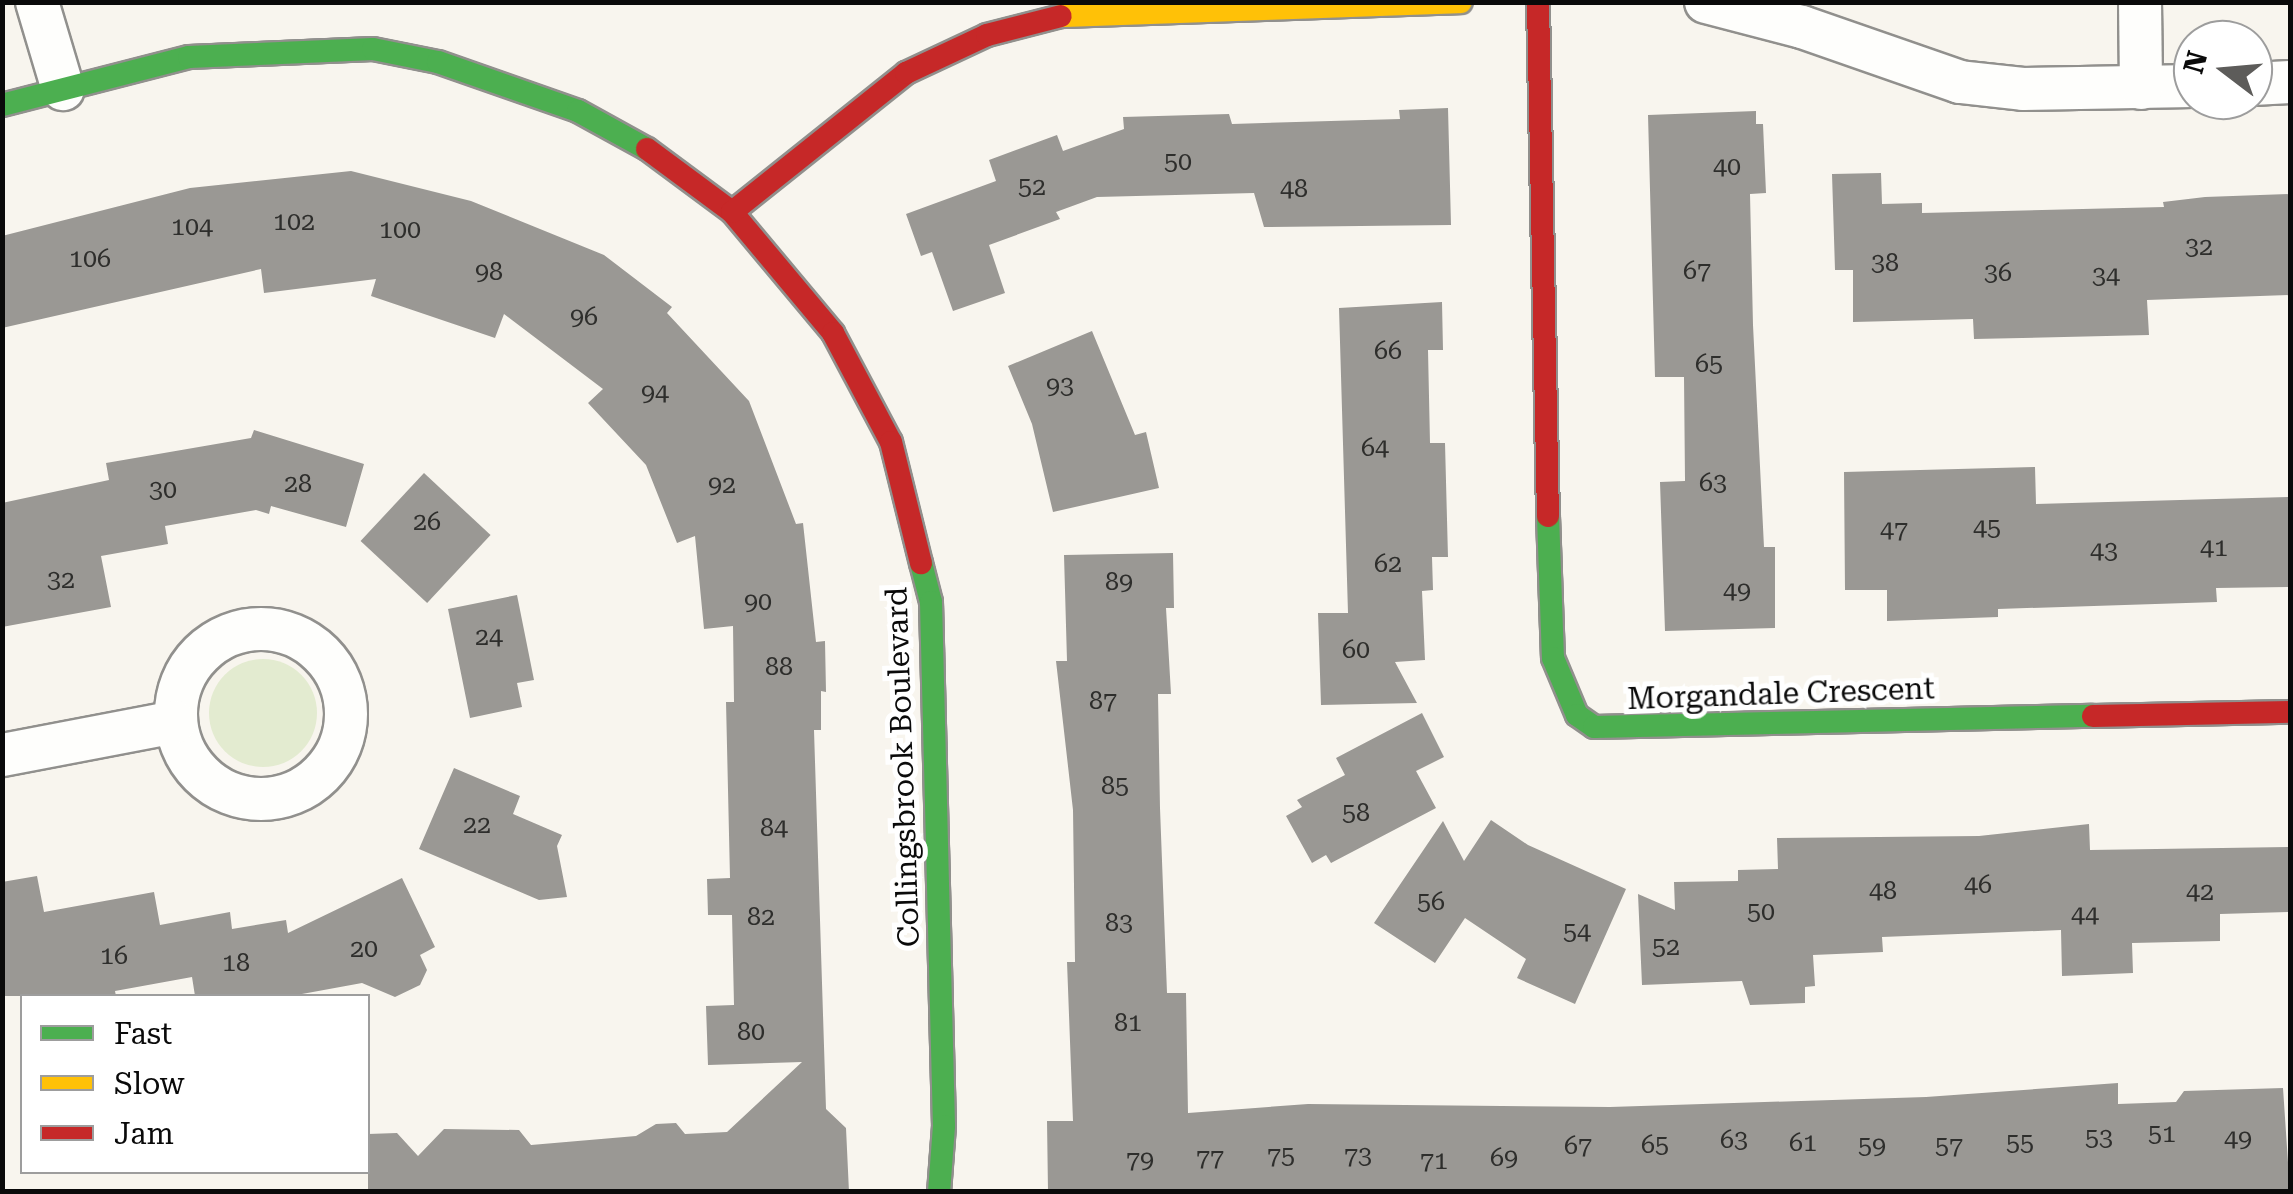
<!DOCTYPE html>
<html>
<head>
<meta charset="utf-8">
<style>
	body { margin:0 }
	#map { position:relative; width:2293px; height:1194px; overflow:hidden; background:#f8f5ee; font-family:"Roboto Serif",serif }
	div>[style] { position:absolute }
	.green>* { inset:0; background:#e3ebd0 }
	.round { border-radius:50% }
	.building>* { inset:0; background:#9a9894; transform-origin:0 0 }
	.roads { filter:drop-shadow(2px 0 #91908d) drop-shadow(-2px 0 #91908d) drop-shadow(0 2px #91908d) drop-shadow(0 -2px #91908d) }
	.street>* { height:42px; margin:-21px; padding:0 21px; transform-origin:21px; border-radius:21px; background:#fefefc }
	.street>.ring { margin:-21px; padding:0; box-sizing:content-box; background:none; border:42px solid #fefefc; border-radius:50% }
	.fast>* { height:22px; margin:-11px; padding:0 11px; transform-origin:11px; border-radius:11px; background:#4caf50 }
	.slow>* { height:22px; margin:-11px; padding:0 11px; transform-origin:11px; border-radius:11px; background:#ffc107 }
	.jam>* { height:22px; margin:-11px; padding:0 11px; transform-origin:11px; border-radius:11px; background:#c62828 }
	span { translate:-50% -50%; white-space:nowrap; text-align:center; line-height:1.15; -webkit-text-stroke:10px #fff; paint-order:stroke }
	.number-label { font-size:25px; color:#2e2e2c }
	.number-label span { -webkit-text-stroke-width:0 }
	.street-label { font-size:30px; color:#0a0a0a }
	.frame { position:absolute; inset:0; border:5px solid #0a0a0a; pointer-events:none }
	.legend { position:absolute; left:20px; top:994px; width:350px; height:180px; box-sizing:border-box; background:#fff; border:2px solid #9d9d9d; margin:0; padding:12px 18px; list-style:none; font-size:30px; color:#0a0a0a }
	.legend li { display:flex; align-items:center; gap:20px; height:50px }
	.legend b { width:50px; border:2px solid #9d9d9d }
	.north { position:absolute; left:2173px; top:20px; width:100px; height:100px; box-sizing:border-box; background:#fff; border:2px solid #9d9d9d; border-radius:50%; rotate:286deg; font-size:28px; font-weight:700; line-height:40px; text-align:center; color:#0a0a0a }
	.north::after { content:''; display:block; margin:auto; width:35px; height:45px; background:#5d5c5a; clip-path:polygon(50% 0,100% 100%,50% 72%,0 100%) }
</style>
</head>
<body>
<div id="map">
	<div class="green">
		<i class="round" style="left:209px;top:659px;width:108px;height:108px"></i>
	</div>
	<div class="building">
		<i style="clip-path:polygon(1448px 108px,1451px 225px,1264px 227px,1254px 193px,1097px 197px,1056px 212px,1060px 219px,989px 245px,1005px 293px,953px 311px,932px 252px,921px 256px,906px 214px,996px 181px,989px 160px,1057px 135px,1063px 151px,1124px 129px,1123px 117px,1229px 114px,1232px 124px,1400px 119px,1399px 110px)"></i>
		<i style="clip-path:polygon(1756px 111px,1756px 124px,1763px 124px,1766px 193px,1750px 194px,1753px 325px,1764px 547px,1775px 547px,1775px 628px,1665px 631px,1660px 482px,1685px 481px,1684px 377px,1655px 377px,1648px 115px)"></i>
		<i style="clip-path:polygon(351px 171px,471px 201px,604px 255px,672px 307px,667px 313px,749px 401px,796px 524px,803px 523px,816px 642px,825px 641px,826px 692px,821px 691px,821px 730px,814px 730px,826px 1109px,846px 1128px,849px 1192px,368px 1192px,368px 1134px,397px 1133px,418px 1156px,444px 1129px,519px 1130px,531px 1145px,636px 1136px,656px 1124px,676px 1123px,685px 1134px,727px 1132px,802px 1062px,708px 1065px,706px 1006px,734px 1005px,732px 915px,708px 915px,707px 879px,730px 878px,726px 702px,734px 702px,733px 626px,704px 629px,695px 536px,677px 543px,646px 465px,588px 403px,603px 389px,504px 314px,495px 338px,371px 296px,376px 279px,264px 293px,261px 269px,2px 328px,2px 236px,190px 188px)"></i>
		<i style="clip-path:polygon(1881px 173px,1882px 204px,1922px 203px,1922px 213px,2164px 207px,2163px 202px,2205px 197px,2290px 194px,2290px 295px,2147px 300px,2149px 335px,1974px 339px,1973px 319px,1853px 322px,1853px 270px,1835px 270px,1832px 174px)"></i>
		<i style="clip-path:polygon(1442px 302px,1443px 350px,1428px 350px,1430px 443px,1445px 443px,1448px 557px,1432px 557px,1433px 590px,1422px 591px,1425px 660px,1395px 662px,1417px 703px,1321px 705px,1318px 613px,1348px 613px,1339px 308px)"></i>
		<i style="clip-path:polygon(1092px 331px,1135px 435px,1146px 432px,1159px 488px,1053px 512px,1032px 424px,1008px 366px)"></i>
		<i style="clip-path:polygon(254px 430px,364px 464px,346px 527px,271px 506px,269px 514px,256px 510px,165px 526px,168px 544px,101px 556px,111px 607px,2px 627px,2px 503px,109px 480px,106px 463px,251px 438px)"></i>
		<i style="clip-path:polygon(2035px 467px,2036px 504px,2290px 497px,2290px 587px,2216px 588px,2217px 602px,1998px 609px,1998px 617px,1887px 621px,1887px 590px,1845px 590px,1844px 472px)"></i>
		<i style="left:424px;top:473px;width:91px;height:93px;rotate:43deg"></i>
		<i style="clip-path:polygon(1173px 553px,1174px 608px,1166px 608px,1171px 694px,1158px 694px,1160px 808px,1167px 993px,1186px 993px,1188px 1113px,1308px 1104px,1610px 1107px,1926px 1097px,2118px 1083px,2118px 1104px,2176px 1102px,2184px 1091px,2283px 1088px,2290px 1192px,1048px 1192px,1047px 1121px,1073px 1121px,1067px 962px,1075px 962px,1073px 810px,1056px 661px,1067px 661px,1064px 555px)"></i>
		<i style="clip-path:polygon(517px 595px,534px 680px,517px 683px,522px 707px,470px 718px,448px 609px)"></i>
		<i style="clip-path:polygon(1422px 713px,1444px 757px,1416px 771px,1436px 808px,1331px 863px,1326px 855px,1312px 863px,1286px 816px,1302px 807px,1297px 800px,1345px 775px,1336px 758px)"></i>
		<i style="clip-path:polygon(454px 768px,520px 796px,513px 814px,562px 835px,557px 846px,567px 897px,539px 900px,419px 849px)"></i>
		<i style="clip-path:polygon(1491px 820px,1528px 845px,1626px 889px,1575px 1004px,1517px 978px,1526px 959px,1465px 918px,1435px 963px,1374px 923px,1443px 821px,1464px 861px)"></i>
		<i style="clip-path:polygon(2089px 824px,2090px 850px,2290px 847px,2290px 912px,2220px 914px,2220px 941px,2132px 943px,2133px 973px,2062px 976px,2061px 930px,1882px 937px,1883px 952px,1813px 955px,1815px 986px,1805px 987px,1805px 1003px,1750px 1005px,1742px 981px,1642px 985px,1638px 894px,1675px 910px,1674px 882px,1738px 881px,1738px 870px,1778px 869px,1777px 838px,1979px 836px)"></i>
		<i style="clip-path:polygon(37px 876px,44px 912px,154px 892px,160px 925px,230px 912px,232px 929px,286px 920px,288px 933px,402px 878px,435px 947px,420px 955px,427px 970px,420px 985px,395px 997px,362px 983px,291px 996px,195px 996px,192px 977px,115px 991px,116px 996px,2px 996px,2px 882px)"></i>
	</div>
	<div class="roads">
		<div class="street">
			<i style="left:37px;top:2px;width:91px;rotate:73.4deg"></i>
			<i style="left:1706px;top:2px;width:99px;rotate:14.6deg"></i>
			<i style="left:1802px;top:27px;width:167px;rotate:19.2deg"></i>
			<i style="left:1960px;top:82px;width:63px;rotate:6.3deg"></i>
			<i style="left:2023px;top:89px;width:170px;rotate:-1deg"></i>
			<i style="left:2140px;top:2px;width:86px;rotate:89.3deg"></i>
			<i style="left:2253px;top:84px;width:37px;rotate:-3deg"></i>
			<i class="ring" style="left:176px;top:629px;width:128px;height:128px"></i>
			<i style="left:2px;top:755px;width:176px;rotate:-10.8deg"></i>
		</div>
		<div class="fast">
			<i style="left:2px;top:105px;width:193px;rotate:-14.4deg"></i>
			<i style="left:189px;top:57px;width:184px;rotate:-2.5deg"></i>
			<i style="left:373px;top:49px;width:66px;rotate:11.3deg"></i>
			<i style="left:438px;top:62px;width:148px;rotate:19.3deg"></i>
			<i style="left:578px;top:111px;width:79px;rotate:28.8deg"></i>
			<i style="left:1548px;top:516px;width:142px;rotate:88deg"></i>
			<i style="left:1553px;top:658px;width:62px;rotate:67.2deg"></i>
			<i style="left:1577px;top:715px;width:21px;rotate:35deg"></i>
			<i style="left:1594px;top:727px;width:499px;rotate:-1.3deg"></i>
			<i style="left:921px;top:563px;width:40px;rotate:75.6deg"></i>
			<i style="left:931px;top:602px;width:524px;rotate:88.58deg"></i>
			<i style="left:944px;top:1126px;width:66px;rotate:94.3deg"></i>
		</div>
		<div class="slow">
			<i style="left:1061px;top:16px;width:400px;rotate:-2deg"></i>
		</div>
		<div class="jam">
			<i style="left:1538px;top:2px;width:514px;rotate:88.89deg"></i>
			<i style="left:647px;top:149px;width:106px;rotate:36.5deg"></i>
			<i style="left:732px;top:212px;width:158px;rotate:50.1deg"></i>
			<i style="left:833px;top:333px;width:123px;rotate:62deg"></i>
			<i style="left:891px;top:442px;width:125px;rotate:76.1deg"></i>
			<i style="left:732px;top:212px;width:223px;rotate:-38.6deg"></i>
			<i style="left:906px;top:73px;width:89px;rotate:-25.1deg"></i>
			<i style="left:987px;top:35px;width:76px;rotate:-14.4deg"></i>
			<i style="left:2093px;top:716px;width:197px;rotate:-1.2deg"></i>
		</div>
	</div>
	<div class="number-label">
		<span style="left:1178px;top:162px">50</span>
		<span style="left:1727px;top:167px">40</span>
		<span style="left:1032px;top:187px">52</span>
		<span style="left:1294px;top:189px">48</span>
		<span style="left:294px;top:222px">102</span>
		<span style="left:192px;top:227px">104</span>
		<span style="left:400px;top:230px">100</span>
		<span style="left:2199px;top:247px">32</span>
		<span style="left:90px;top:259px">106</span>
		<span style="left:1885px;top:263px">38</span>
		<span style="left:1697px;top:271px">67</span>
		<span style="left:489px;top:272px">98</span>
		<span style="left:1998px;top:273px">36</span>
		<span style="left:2106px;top:276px">34</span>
		<span style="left:584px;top:317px">96</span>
		<span style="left:1388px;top:351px">66</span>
		<span style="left:1709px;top:364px">65</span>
		<span style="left:1060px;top:386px">93</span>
		<span style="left:655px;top:393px">94</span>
		<span style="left:1375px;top:448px">64</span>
		<span style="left:1713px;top:483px">63</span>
		<span style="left:298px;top:484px">28</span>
		<span style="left:722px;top:485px">92</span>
		<span style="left:163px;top:490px">30</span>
		<span style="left:427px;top:522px">26</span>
		<span style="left:1987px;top:528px">45</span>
		<span style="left:1894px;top:530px">47</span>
		<span style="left:2214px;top:548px">41</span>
		<span style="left:2104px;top:551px">43</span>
		<span style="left:1388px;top:564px">62</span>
		<span style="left:61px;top:580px">32</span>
		<span style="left:1119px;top:582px">89</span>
		<span style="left:1737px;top:591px">49</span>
		<span style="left:758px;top:602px">90</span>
		<span style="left:489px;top:637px">24</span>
		<span style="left:1356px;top:650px">60</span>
		<span style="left:779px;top:667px">88</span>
		<span style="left:1103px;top:701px">87</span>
		<span style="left:1115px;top:786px">85</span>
		<span style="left:1356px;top:813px">58</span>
		<span style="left:477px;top:825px">22</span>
		<span style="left:774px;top:828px">84</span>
		<span style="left:1978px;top:885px">46</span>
		<span style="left:1883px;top:891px">48</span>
		<span style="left:2200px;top:892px">42</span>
		<span style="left:1431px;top:902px">56</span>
		<span style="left:1761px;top:912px">50</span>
		<span style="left:2085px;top:915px">44</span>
		<span style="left:761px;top:917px">82</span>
		<span style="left:1119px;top:923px">83</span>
		<span style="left:1577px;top:932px">54</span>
		<span style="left:1666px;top:947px">52</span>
		<span style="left:364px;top:949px">20</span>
		<span style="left:114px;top:956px">16</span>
		<span style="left:236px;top:963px">18</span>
		<span style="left:1128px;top:1023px">81</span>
		<span style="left:751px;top:1032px">80</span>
		<span style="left:2162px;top:1134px">51</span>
		<span style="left:2099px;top:1138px">53</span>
		<span style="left:2238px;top:1139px">49</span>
		<span style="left:1734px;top:1140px">63</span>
		<span style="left:1803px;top:1143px">61</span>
		<span style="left:2020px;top:1143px">55</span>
		<span style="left:1655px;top:1145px">65</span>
		<span style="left:1578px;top:1146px">67</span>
		<span style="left:1872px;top:1146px">59</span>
		<span style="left:1949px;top:1146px">57</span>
		<span style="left:1281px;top:1156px">75</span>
		<span style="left:1358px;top:1156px">73</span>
		<span style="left:1210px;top:1158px">77</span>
		<span style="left:1504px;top:1158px">69</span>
		<span style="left:1140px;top:1160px">79</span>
		<span style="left:1434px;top:1161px">71</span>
	</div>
	<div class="street-label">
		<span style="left:1781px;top:694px;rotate:-2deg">Morgandale Crescent</span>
		<span style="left:903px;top:767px;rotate:-92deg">Collingsbrook Boulevard</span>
	</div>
	<div class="frame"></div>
	<ul class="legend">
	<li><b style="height:12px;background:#4caf50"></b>Fast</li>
	<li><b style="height:12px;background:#ffc107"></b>Slow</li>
	<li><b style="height:12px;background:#c62828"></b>Jam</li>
	</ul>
	<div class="north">N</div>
</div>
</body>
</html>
